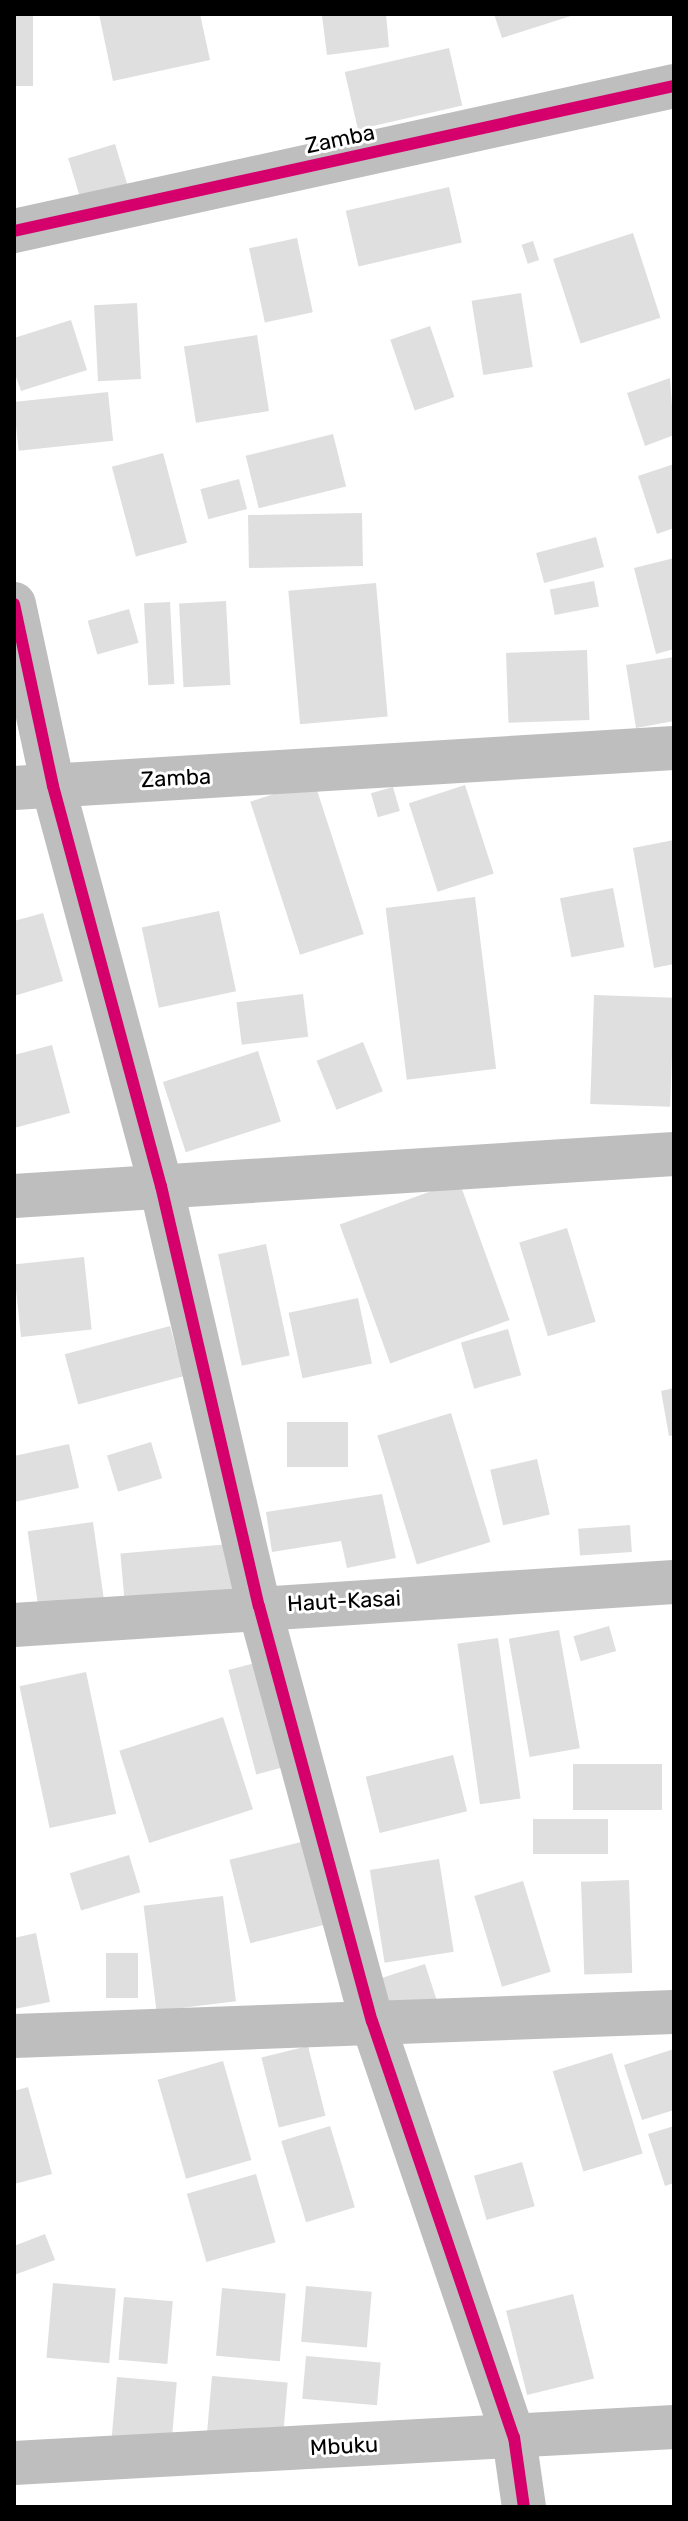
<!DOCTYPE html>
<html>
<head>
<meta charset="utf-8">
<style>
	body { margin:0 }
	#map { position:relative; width:688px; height:2521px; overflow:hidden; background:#fff; font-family:Rubik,sans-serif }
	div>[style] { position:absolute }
	.building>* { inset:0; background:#dfdfdf; transform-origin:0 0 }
	.street>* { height:44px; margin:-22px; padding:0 22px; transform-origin:22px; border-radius:22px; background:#bebebe }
	.cycleway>* { height:12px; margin:-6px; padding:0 6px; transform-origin:6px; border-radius:6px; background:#d6006c }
	span { translate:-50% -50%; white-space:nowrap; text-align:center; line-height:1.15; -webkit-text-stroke:6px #fff; paint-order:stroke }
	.street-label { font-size:22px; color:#000 }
	.frame { position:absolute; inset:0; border:16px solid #000; pointer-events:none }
</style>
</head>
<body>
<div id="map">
	<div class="building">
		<i style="left:14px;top:14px;width:19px;height:72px"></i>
		<i style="clip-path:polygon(99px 14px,200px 14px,210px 60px,113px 81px)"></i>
		<i style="clip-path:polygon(386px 14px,389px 47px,327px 55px,322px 16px)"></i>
		<i style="clip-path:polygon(494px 14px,574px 14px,574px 15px,502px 38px)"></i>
		<i style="left:449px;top:48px;width:59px;height:107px;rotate:77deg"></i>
		<i style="left:115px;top:144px;width:42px;height:49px;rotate:73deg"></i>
		<i style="left:449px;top:187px;width:57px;height:106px;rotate:77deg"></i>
		<i style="left:633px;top:233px;width:89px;height:84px;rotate:72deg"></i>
		<i style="left:297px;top:238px;width:76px;height:49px;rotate:78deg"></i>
		<i style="left:533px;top:241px;width:20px;height:12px;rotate:72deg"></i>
		<i style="left:521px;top:293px;width:75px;height:50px;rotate:81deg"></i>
		<i style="left:137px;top:303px;width:76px;height:43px;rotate:87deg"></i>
		<i style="clip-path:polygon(71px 320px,87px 370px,21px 391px,14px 371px,14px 338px)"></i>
		<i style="left:430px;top:326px;width:75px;height:42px;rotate:71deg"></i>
		<i style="left:257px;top:335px;width:77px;height:74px;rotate:81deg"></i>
		<i style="clip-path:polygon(670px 378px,674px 435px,645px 446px,627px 393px)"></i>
		<i style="left:108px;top:392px;width:49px;height:95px;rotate:84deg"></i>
		<i style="left:333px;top:434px;width:54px;height:90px;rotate:76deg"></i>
		<i style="left:163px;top:453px;width:93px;height:53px;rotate:75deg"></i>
		<i style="clip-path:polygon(674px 464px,674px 528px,657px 534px,638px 476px)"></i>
		<i style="left:239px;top:479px;width:31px;height:40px;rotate:75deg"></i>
		<i style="left:362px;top:513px;width:53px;height:114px;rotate:89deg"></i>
		<i style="left:596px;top:537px;width:31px;height:62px;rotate:75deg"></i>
		<i style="clip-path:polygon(674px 558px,674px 649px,656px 654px,634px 568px)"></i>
		<i style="left:594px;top:581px;width:26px;height:45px;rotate:79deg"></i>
		<i style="left:376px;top:583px;width:134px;height:88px;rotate:85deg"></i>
		<i style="left:226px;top:601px;width:84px;height:47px;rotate:87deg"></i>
		<i style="left:170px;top:602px;width:82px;height:26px;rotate:87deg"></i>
		<i style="left:129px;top:609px;width:35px;height:43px;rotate:74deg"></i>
		<i style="left:587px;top:650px;width:70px;height:81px;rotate:88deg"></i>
		<i style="clip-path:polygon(674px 657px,674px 721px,636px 728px,626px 665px)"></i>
		<i style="left:314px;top:781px;width:161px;height:67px;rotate:72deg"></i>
		<i style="left:465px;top:785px;width:93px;height:59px;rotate:72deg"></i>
		<i style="left:393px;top:787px;width:25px;height:23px;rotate:74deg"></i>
		<i style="clip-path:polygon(674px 840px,674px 964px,654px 968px,633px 848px)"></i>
		<i style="left:613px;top:888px;width:60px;height:54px;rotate:79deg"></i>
		<i style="left:475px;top:897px;width:173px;height:90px;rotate:83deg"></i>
		<i style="left:219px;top:911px;width:82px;height:79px;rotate:78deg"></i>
		<i style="clip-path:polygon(43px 913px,63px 981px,14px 996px,14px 921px)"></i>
		<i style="left:303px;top:994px;width:43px;height:67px;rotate:83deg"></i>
		<i style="left:594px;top:995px;width:80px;height:109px;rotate:2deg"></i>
		<i style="left:363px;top:1042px;width:53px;height:50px;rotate:68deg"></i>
		<i style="clip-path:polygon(52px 1045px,70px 1113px,14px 1128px,14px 1055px)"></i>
		<i style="left:258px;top:1051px;width:74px;height:100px;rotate:72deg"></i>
		<i style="left:459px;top:1181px;width:148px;height:127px;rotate:70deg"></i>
		<i style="left:567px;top:1228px;width:98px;height:50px;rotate:73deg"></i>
		<i style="left:266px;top:1244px;width:114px;height:49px;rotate:78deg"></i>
		<i style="left:84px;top:1257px;width:73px;height:71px;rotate:84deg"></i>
		<i style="left:358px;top:1298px;width:67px;height:71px;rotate:78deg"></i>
		<i style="left:170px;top:1326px;width:52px;height:109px;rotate:75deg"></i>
		<i style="left:508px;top:1329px;width:48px;height:49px;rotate:74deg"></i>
		<i style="clip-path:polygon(674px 1388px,674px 1435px,669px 1436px,661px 1391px)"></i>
		<i style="left:451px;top:1413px;width:135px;height:77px;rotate:73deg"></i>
		<i style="left:287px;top:1422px;width:61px;height:45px"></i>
		<i style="left:151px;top:1442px;width:38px;height:46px;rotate:73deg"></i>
		<i style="clip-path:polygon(69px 1444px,79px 1488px,14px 1502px,14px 1456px)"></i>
		<i style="left:537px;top:1459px;width:57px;height:48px;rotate:77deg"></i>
		<i style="clip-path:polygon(382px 1494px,396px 1558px,347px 1568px,341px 1541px,272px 1552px,266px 1512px)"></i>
		<i style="left:93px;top:1522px;width:78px;height:66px;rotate:82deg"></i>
		<i style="left:630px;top:1525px;width:27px;height:52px;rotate:86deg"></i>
		<i style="left:230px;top:1544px;width:48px;height:110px;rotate:85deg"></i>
		<i style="left:609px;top:1626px;width:26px;height:37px;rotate:74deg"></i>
		<i style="left:559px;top:1630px;width:120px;height:51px;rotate:80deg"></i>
		<i style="left:498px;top:1638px;width:162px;height:41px;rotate:82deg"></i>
		<i style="left:266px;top:1660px;width:108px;height:39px;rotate:75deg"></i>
		<i style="left:86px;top:1672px;width:145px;height:68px;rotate:78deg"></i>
		<i style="left:223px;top:1717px;width:97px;height:109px;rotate:72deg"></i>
		<i style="left:453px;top:1755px;width:58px;height:90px;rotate:76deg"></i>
		<i style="left:662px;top:1764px;width:46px;height:89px;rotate:90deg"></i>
		<i style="left:608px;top:1819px;width:35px;height:75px;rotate:90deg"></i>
		<i style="left:309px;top:1840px;width:86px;height:82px;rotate:76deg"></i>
		<i style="left:129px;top:1855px;width:39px;height:62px;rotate:73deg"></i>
		<i style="left:439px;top:1859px;width:94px;height:70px;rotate:81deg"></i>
		<i style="left:629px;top:1880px;width:93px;height:48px;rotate:88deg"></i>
		<i style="left:523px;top:1881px;width:95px;height:51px;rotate:73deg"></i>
		<i style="left:223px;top:1896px;width:106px;height:80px;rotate:83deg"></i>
		<i style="clip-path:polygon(36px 1933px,50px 2002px,14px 2009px,14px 1938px)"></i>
		<i style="left:106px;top:1953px;width:32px;height:45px"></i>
		<i style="left:425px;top:1964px;width:38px;height:52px;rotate:72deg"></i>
		<i style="left:308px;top:2046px;width:72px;height:48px;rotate:76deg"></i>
		<i style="clip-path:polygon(674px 2049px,674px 2110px,642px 2120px,624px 2065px)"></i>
		<i style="left:612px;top:2053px;width:105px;height:62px;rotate:73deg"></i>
		<i style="left:223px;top:2061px;width:103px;height:68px;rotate:74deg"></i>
		<i style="clip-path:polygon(28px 2087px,52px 2174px,14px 2184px,14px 2091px)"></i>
		<i style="left:330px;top:2126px;width:85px;height:51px;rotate:73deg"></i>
		<i style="clip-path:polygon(674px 2126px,674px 2183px,665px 2186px,648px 2134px)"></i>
		<i style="left:522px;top:2162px;width:46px;height:50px;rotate:74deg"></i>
		<i style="left:256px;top:2174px;width:71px;height:72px;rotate:74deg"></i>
		<i style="clip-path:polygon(45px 2234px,55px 2260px,14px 2275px,14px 2246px)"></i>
		<i style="left:53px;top:2283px;width:63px;height:75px;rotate:5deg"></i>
		<i style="left:306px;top:2286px;width:66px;height:56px;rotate:5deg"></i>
		<i style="left:222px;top:2288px;width:64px;height:68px;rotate:5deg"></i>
		<i style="left:573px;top:2294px;width:87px;height:69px;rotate:76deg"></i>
		<i style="left:124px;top:2297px;width:49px;height:63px;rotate:5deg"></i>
		<i style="left:306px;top:2356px;width:75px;height:43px;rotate:5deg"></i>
		<i style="left:212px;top:2376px;width:76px;height:56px;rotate:5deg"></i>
		<i style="left:117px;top:2377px;width:60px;height:67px;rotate:5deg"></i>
	</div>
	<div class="street">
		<i style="left:14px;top:231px;width:676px;rotate:-12.39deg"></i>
		<i style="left:14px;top:604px;width:186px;rotate:77.9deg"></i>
		<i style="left:53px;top:786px;width:414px;rotate:74.9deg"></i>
		<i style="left:161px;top:1186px;width:431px;rotate:76.9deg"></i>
		<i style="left:259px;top:1606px;width:430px;rotate:74.8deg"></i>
		<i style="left:372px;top:2021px;width:440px;rotate:71.2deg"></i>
		<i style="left:514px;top:2437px;width:71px;rotate:81.9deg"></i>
		<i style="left:14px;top:788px;width:661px;rotate:-3.47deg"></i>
		<i style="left:14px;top:1196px;width:661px;rotate:-3.64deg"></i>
		<i style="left:14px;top:1625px;width:661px;rotate:-3.73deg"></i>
		<i style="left:14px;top:2036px;width:660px;rotate:-2.08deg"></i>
		<i style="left:14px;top:2463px;width:661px;rotate:-3.12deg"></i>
	</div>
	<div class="cycleway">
		<i style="left:14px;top:231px;width:676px;rotate:-12.39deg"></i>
		<i style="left:14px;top:604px;width:186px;rotate:77.9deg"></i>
		<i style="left:53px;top:786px;width:414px;rotate:74.9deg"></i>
		<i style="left:161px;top:1186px;width:431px;rotate:76.9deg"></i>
		<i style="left:259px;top:1606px;width:430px;rotate:74.8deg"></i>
		<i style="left:372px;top:2021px;width:440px;rotate:71.2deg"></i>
		<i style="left:514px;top:2437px;width:71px;rotate:81.9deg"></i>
	</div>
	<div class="street-label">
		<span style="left:340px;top:139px;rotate:-12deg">Zamba</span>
		<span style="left:176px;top:778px;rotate:-3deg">Zamba</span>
		<span style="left:344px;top:1601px;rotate:-3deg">Haut-Kasai</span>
		<span style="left:344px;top:2446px;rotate:-3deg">Mbuku</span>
	</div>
	<div class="frame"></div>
</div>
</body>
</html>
